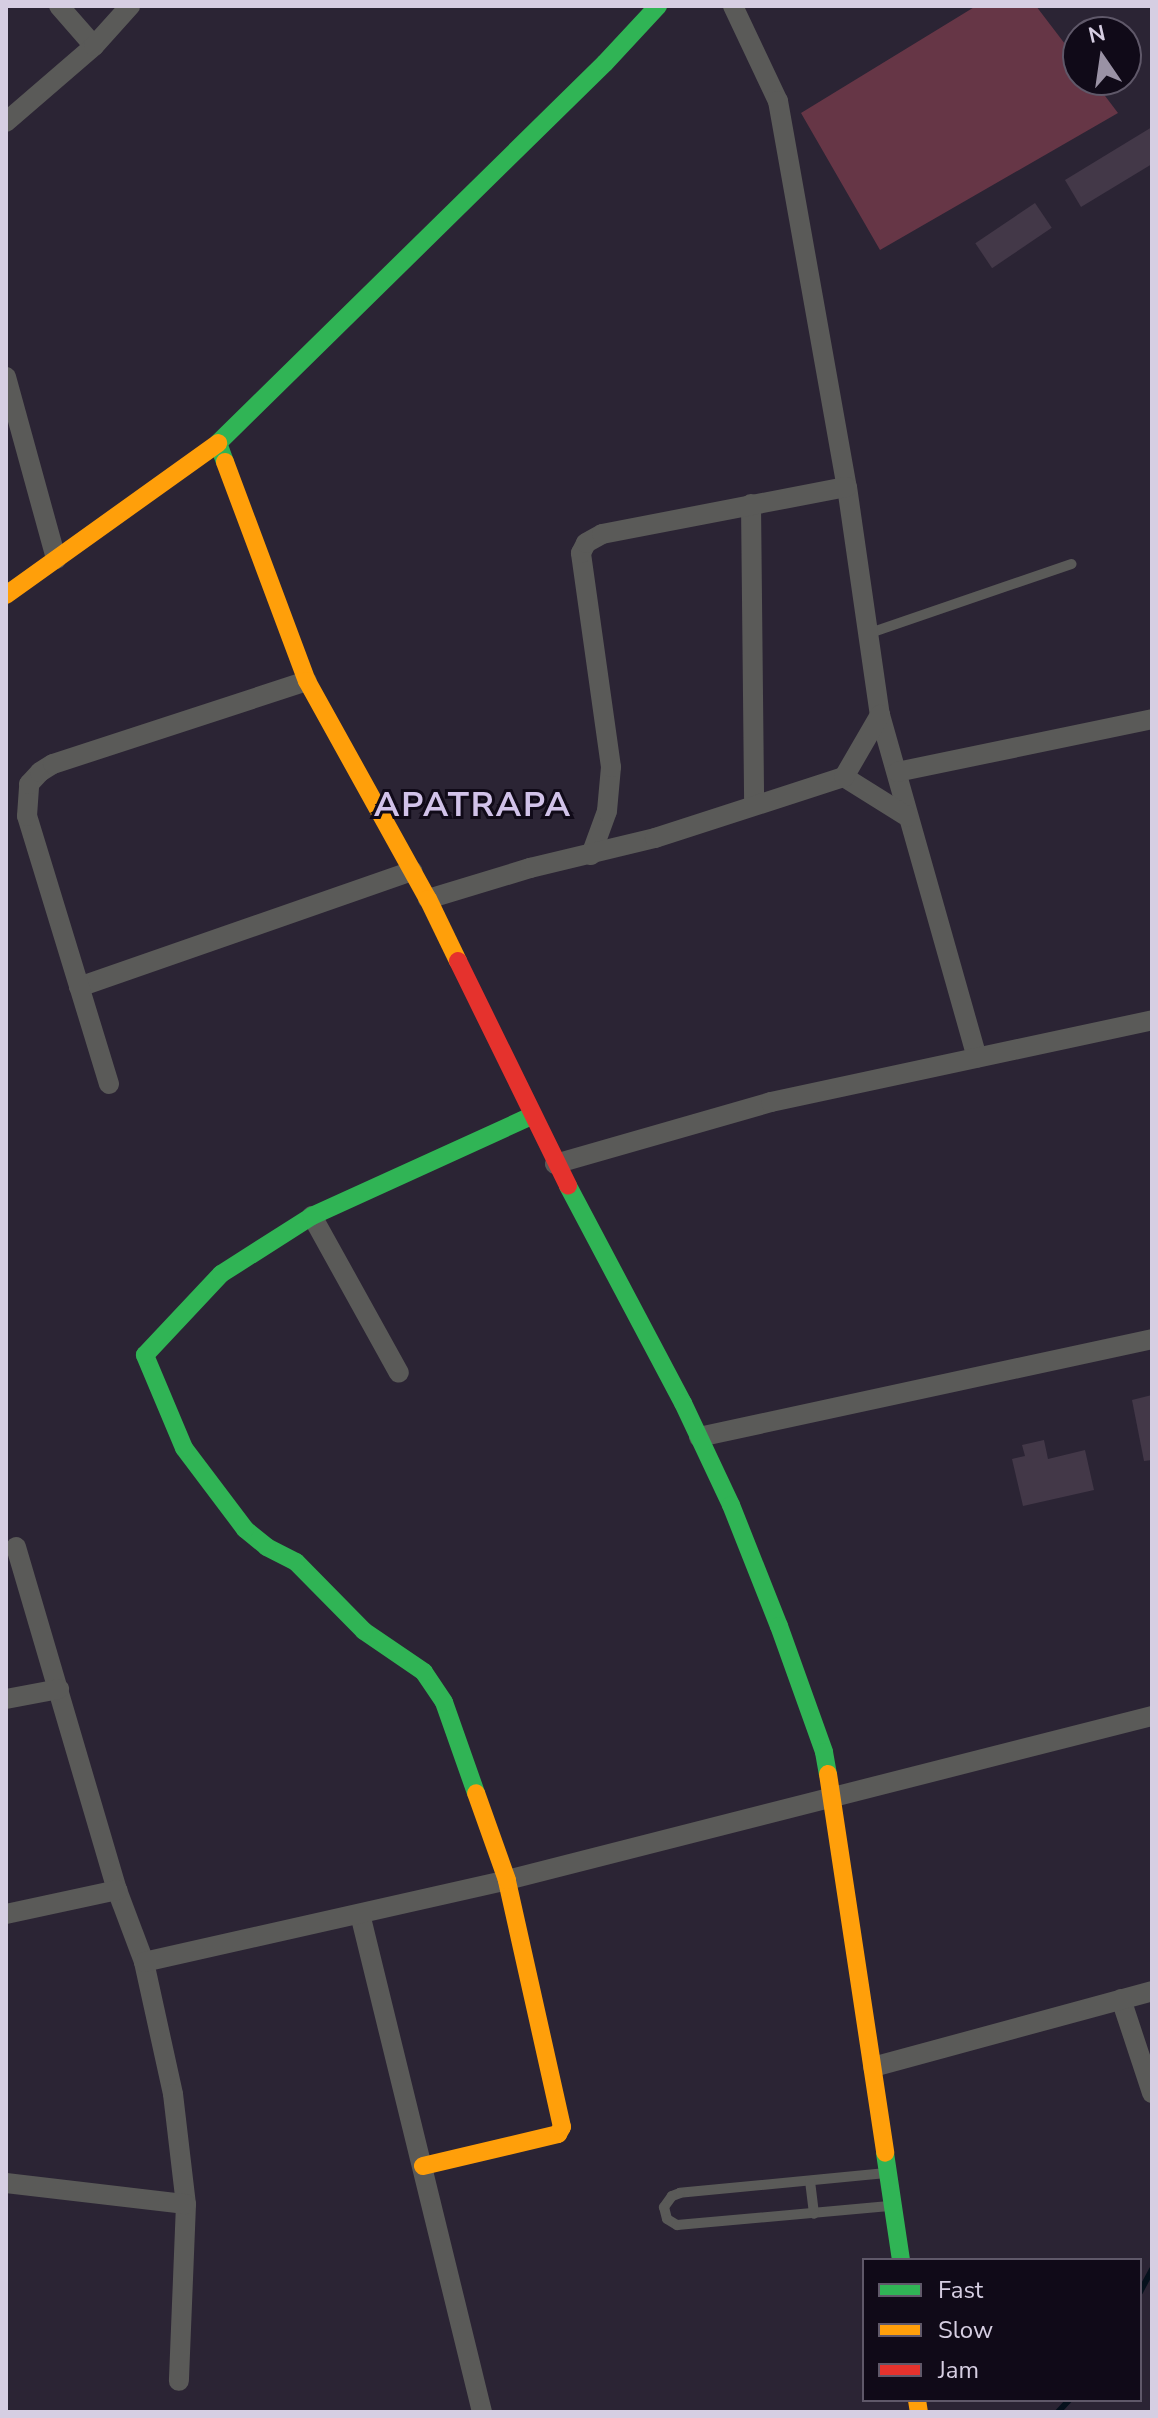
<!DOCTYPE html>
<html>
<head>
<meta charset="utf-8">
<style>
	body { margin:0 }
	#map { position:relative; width:1158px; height:2418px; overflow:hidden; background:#2b2434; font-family:"Nunito Sans",sans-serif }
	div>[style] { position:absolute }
	.green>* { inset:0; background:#663646 }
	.stream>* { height:6px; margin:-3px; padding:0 3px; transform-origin:3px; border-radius:3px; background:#05101c }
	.building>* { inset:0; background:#433848; transform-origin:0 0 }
	.lane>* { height:10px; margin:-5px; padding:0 5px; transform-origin:5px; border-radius:5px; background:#5a5a58 }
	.street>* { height:20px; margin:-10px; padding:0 10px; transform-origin:10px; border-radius:10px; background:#5a5a58 }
	.fast>* { height:18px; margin:-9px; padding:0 9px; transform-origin:9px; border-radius:9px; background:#30b455 }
	.slow>* { height:18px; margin:-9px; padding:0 9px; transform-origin:9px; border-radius:9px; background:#ff9f0a }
	.jam>* { height:18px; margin:-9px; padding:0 9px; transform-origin:9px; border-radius:9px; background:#e5322d }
	span { translate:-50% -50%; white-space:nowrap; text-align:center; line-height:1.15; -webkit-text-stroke:6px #100a18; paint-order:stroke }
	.district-label { font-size:34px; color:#d1c2e9; font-weight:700; letter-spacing:2px }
	.frame { position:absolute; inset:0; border:8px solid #d6cee2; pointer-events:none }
	.legend { position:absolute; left:862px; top:2258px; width:280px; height:144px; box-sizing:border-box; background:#100a18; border:2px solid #5f5869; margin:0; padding:10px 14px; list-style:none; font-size:24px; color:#d6cee2 }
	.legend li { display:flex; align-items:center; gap:16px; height:40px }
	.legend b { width:40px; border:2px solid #5f5869 }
	.north { position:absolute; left:1062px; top:16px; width:80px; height:80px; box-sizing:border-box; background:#100a18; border:2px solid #5f5869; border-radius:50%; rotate:347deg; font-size:22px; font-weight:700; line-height:32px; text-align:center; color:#d6cee2 }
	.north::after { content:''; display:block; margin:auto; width:28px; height:36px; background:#9a92a5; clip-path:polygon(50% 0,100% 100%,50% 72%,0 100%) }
</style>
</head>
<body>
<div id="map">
	<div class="green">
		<i style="clip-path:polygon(976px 6px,1036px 6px,1078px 61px,1078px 80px,1093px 80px,1118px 113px,880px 250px,801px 113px)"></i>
	</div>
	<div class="stream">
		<i style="left:1140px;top:2292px;width:26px;rotate:-62deg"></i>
		<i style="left:1058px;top:2412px;width:16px;rotate:-47deg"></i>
	</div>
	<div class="building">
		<i style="clip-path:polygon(1152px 127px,1152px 164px,1081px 207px,1065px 180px)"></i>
		<i style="left:1035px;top:203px;width:30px;height:72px;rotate:56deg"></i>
		<i style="clip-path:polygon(1152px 1395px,1152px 1460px,1144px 1461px,1132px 1400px)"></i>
		<i style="clip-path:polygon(1044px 1440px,1048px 1459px,1085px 1450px,1094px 1490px,1023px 1506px,1012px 1459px,1025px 1456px,1022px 1445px)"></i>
	</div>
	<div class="lane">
		<i style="left:870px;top:633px;width:213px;rotate:-18.9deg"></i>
		<i style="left:886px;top:2173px;width:207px;rotate:174.5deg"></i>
		<i style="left:680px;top:2193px;width:9px;rotate:159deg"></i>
		<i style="left:672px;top:2196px;width:14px;rotate:126deg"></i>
		<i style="left:664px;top:2207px;width:12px;rotate:76deg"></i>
		<i style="left:667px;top:2219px;width:12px;rotate:31deg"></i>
		<i style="left:677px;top:2225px;width:213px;rotate:-5.1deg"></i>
		<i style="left:810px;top:2181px;width:33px;rotate:83deg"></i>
	</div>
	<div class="street">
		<i style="left:59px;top:6px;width:53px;rotate:48.8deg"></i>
		<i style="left:733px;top:6px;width:105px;rotate:64.7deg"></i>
		<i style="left:778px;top:101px;width:392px;rotate:79.9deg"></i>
		<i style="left:847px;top:487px;width:230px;rotate:81.8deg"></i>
		<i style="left:880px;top:715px;width:356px;rotate:74.2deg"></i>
		<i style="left:6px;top:122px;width:116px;rotate:-40.8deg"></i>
		<i style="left:94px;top:46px;width:54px;rotate:-48deg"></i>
		<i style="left:6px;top:377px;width:189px;rotate:74.6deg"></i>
		<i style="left:751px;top:504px;width:300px;rotate:89.4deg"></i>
		<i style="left:897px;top:772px;width:260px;rotate:-11.7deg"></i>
		<i style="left:844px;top:777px;width:75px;rotate:32deg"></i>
		<i style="left:591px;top:855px;width:47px;rotate:-70deg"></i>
		<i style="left:607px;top:811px;width:44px;rotate:-84.8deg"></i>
		<i style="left:611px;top:767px;width:216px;rotate:-98deg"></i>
		<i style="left:581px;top:553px;width:11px;rotate:-63deg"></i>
		<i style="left:586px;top:543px;width:18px;rotate:-29deg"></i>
		<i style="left:602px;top:534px;width:249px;rotate:-10.9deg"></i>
		<i style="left:428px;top:899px;width:107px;rotate:-16.9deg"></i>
		<i style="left:530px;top:868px;width:129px;rotate:-13.5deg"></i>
		<i style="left:655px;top:838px;width:199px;rotate:-17.9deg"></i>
		<i style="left:844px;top:777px;width:72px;rotate:-59.9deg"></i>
		<i style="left:79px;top:987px;width:353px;rotate:-19.2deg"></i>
		<i style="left:109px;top:1084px;width:280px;rotate:-107deg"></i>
		<i style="left:27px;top:816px;width:32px;rotate:-86deg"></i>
		<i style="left:29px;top:784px;width:16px;rotate:-47deg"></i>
		<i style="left:40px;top:772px;width:15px;rotate:-32deg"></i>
		<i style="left:53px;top:764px;width:267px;rotate:-18.1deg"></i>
		<i style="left:555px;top:1164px;width:225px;rotate:-16deg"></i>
		<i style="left:771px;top:1102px;width:390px;rotate:-12.1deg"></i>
		<i style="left:312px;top:1216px;width:179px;rotate:61deg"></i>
		<i style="left:699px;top:1437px;width:463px;rotate:-12.2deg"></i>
		<i style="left:16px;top:1547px;width:358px;rotate:73.6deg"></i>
		<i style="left:117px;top:1890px;width:77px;rotate:69.4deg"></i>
		<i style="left:144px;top:1962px;width:135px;rotate:77.6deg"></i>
		<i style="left:173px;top:2094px;width:111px;rotate:83.3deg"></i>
		<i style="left:186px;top:2204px;width:177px;rotate:92.3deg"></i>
		<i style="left:6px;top:1699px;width:54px;rotate:-10.7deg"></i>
		<i style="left:6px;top:1914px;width:114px;rotate:-12.2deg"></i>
		<i style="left:360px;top:1914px;width:513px;rotate:76.23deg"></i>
		<i style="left:144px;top:1962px;width:372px;rotate:-12.7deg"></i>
		<i style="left:507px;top:1880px;width:666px;rotate:-14.27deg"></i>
		<i style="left:1121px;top:1999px;width:99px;rotate:71.7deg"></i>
		<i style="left:873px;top:2067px;width:289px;rotate:-15.2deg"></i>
		<i style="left:6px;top:2183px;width:181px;rotate:6.7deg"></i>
	</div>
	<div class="fast">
		<i style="left:225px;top:462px;width:20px;rotate:-110deg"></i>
		<i style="left:218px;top:443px;width:542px;rotate:-44.48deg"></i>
		<i style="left:605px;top:63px;width:78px;rotate:-47.1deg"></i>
		<i style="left:568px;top:1186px;width:246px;rotate:62.1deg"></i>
		<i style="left:683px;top:1403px;width:113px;rotate:64.8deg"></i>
		<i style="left:731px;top:1505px;width:130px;rotate:68.4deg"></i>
		<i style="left:779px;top:1626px;width:134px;rotate:70.3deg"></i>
		<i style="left:824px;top:1752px;width:22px;rotate:80deg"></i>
		<i style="left:476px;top:1793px;width:96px;rotate:-109.4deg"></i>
		<i style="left:444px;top:1702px;width:36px;rotate:-124deg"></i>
		<i style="left:424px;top:1672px;width:73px;rotate:-145.7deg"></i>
		<i style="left:364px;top:1631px;width:97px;rotate:-134.6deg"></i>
		<i style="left:296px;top:1562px;width:33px;rotate:-153deg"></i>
		<i style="left:267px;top:1547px;width:28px;rotate:-141deg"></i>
		<i style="left:245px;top:1529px;width:101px;rotate:-127deg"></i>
		<i style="left:184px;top:1448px;width:101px;rotate:-112.8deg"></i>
		<i style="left:145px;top:1355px;width:111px;rotate:-46.8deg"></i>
		<i style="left:221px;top:1274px;width:108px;rotate:-32.5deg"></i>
		<i style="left:312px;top:1216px;width:241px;rotate:-24.5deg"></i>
		<i style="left:885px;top:2153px;width:108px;rotate:81.5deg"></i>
	</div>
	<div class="slow">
		<i style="left:225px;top:462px;width:234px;rotate:69.5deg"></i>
		<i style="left:307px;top:681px;width:249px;rotate:61deg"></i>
		<i style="left:428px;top:899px;width:69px;rotate:64.2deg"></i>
		<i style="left:6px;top:595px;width:261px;rotate:-35.6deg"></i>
		<i style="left:828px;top:1774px;width:383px;rotate:81.4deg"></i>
		<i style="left:423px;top:2166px;width:139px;rotate:-13.3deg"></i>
		<i style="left:558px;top:2134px;width:8px;rotate:-60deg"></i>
		<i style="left:562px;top:2127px;width:253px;rotate:-102.6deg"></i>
		<i style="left:507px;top:1880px;width:92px;rotate:-109.6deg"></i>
		<i style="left:917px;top:2400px;width:12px;rotate:81deg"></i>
	</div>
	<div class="jam">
		<i style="left:458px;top:961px;width:250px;rotate:63.9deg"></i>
	</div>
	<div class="district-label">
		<span style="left:473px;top:806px">APATRAPA</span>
	</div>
	<div class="frame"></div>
	<ul class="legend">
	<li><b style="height:10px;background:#30b455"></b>Fast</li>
	<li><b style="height:10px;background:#ff9f0a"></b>Slow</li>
	<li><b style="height:10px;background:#e5322d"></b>Jam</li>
	</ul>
	<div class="north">N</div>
</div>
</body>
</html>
